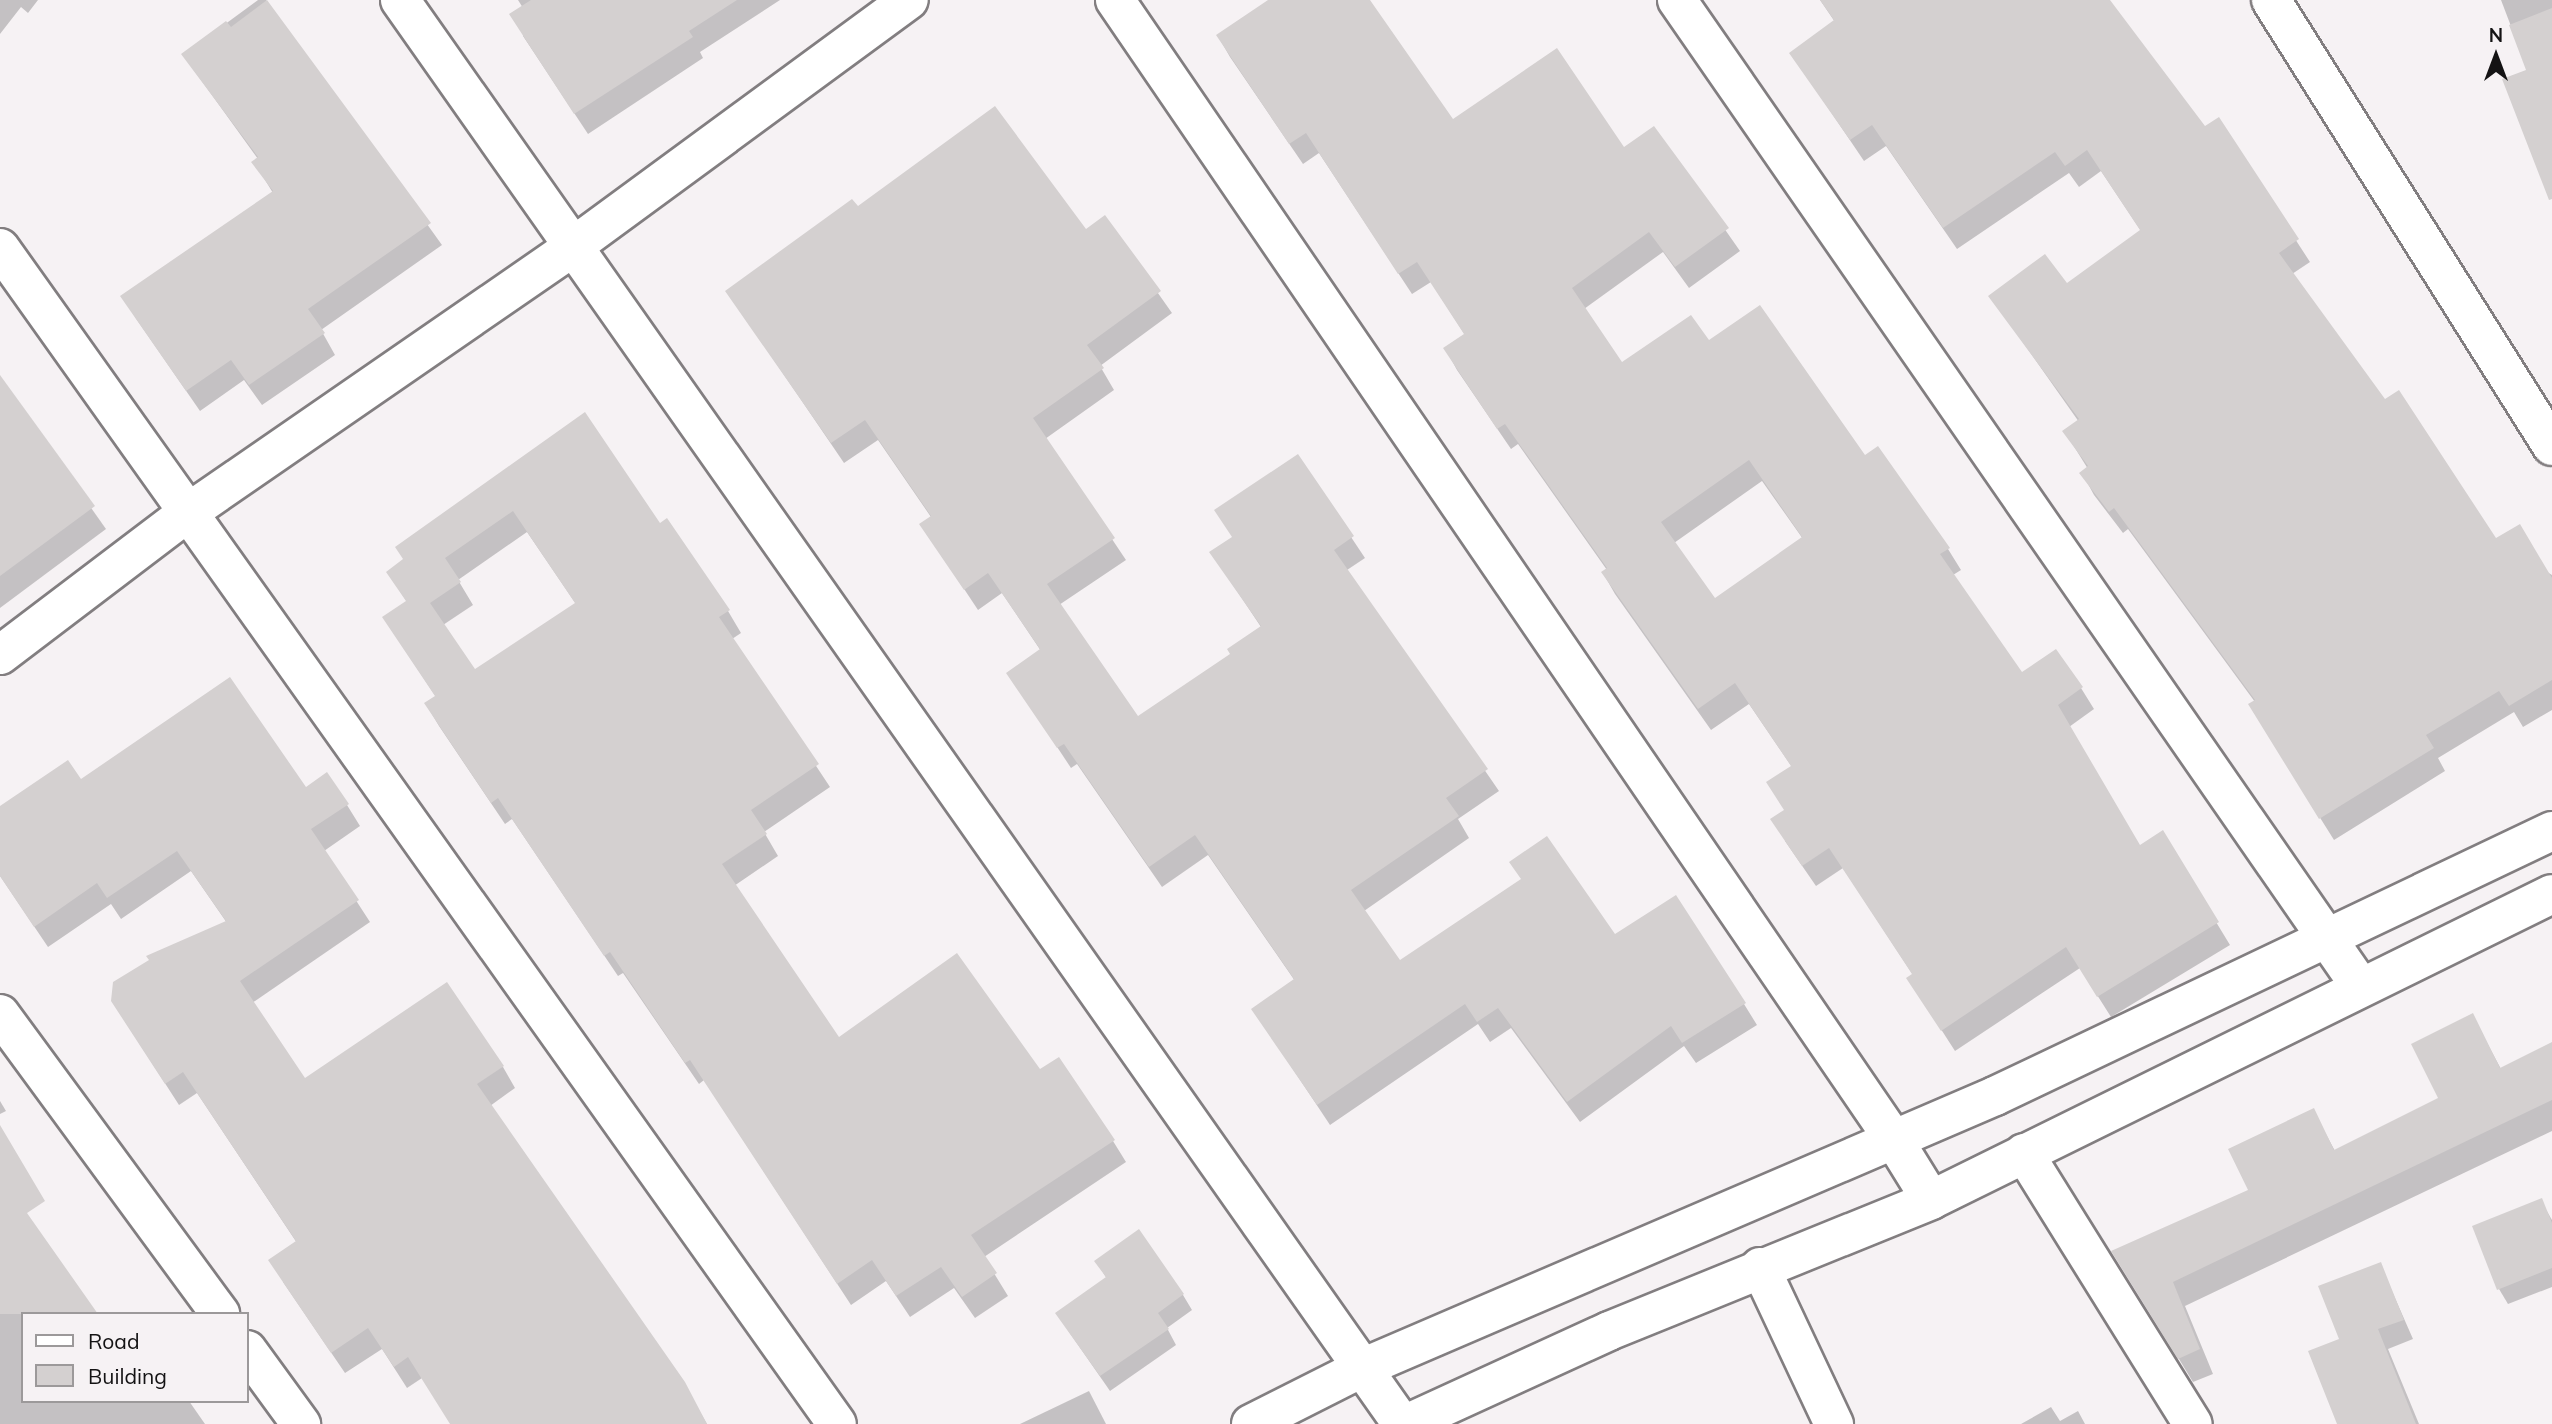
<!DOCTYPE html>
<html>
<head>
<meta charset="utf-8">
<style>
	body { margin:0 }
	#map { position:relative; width:2552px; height:1424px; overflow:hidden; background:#f6f2f4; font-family:Mulish,sans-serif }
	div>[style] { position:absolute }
	.shadow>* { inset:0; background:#0003 }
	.building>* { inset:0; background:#d4d0d0 }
	.roads { filter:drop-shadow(2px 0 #827e80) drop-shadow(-2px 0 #827e80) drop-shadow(0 2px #827e80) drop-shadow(0 -2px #827e80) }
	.minor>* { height:38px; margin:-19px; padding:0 19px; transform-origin:19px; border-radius:19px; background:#fff }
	span { translate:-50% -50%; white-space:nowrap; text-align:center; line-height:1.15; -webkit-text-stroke:7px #f6f2f4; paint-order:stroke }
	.legend { position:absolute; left:21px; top:1312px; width:228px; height:91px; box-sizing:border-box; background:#f6f2f4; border:2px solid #9c999a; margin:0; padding:9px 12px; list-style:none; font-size:21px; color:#141314 }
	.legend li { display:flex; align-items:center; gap:14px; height:35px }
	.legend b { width:35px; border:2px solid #9c999a }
	.north { position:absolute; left:2461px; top:21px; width:70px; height:70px; -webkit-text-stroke:5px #f6f2f4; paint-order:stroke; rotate:0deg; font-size:19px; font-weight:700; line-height:28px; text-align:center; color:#141314 }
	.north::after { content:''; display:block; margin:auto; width:24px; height:32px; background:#141314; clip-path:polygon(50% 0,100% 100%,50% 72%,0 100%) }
</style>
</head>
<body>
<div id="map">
	<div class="shadow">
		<i style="clip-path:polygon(0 0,38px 0,28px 13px,21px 7px,0 34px)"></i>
		<i style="clip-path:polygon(258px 0,266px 0,442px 245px,321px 330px,335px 355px,262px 405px,244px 380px,200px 411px,135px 317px,273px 193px,254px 162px,258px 159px,183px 55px)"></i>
		<i style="clip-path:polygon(518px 0,780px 0,700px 52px,703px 58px,588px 134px,523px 36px,523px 8px)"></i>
		<i style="clip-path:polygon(evenodd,1271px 0,1369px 0,1452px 121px,1624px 150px,1654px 128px,1740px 251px,1689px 288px,1663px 252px,1584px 309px,1621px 365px,1708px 343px,1864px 458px,1948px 549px,1961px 570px,1953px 575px,2022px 674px,2081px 688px,2094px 709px,2069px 727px,2139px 847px,2162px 833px,2230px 945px,2111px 1017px,2080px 968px,1955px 1051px,1908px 978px,1913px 975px,1843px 868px,1816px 886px,1785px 841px,1792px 767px,1749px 704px,1711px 730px,1615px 594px,1603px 573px,1607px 570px,1518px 444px,1511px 449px,1457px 370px,1445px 348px,1465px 335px,1431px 282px,1412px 294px,1319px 153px,1303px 164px,1230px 57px,1218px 36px,1271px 0,1762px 481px,1803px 539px,1714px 601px,1674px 543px,1762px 481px)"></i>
		<i style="clip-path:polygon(1820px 0,2108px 0,2204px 129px,2218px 120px,2310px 262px,2292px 274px,2384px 401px,2495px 540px,2552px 575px,2552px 710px,2523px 727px,2514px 712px,2438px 758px,2445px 771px,2334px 840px,2263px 727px,2255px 702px,2128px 529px,2123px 533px,2094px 495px,2082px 473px,2088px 469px,2065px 432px,2079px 422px,1991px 297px,2066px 286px,2141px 231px,2101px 171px,2079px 187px,2069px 173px,1957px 249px,1886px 146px,1864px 161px,1791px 53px,1835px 22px)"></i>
		<i style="clip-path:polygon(2501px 0,2552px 0,2552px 173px,2528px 71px)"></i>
		<i style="clip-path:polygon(857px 208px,1086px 232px,1105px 218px,1172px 313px,1100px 366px,1114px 390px,1045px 439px,1126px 560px,1059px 605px,1138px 719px,1232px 654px,1261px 627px,1211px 552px,1233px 538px,1297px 456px,1365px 558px,1347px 570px,1499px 791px,1458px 819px,1469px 838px,1364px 911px,1399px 963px,1614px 937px,1744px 1004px,1757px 1025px,1696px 1063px,1684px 1046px,1580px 1122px,1511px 1028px,1490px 1042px,1478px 1024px,1330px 1125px,1253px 1009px,1295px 981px,1208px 855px,1162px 887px,1077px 764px,1071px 768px,1008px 673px,1041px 651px,1002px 593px,978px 610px,921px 524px,931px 517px,878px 440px,844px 463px,727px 291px)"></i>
		<i style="clip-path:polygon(0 379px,106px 529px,0 608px)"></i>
		<i style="clip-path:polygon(evenodd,585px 415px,660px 525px,728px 611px,741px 633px,732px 639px,830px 787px,764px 832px,778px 856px,734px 886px,838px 1039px,1040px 1072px,1113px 1141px,1126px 1162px,984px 1257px,1008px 1296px,975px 1318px,954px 1288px,910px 1317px,886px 1281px,851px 1305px,704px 1080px,699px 1084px,623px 973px,618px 976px,512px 819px,505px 824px,439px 726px,426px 704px,436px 697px,384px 618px,407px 602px,388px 572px,585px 415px,527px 532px,576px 604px,474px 672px,443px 625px,473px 605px,458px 580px,527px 532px)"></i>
		<i style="clip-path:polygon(81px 781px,305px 789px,347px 805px,360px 826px,324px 851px,370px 922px,252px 1003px,305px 1080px,503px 1067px,515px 1088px,490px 1106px,683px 1383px,707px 1424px,452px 1424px,422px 1378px,407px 1388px,382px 1349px,345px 1373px,283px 1282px,297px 1243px,197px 1093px,179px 1105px,112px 1001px,227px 923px,191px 871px,121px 919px,111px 904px,48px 947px,0 876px,0 808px)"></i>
		<i style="clip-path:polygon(2472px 1015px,2501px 1069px,2552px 1044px,2552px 1131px,2185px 1306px,2213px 1374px,2193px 1382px,2128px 1275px,2250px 1191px,2313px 1110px,2335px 1151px,2441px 1099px)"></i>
		<i style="clip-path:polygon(0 1101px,6px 1111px,0 1114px)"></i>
		<i style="clip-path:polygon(2541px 1201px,2552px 1220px,2552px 1287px,2508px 1304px,2499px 1289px)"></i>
		<i style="clip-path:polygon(0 1233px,23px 1314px,23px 1401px,189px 1401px,205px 1424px,0 1424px)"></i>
		<i style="clip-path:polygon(1096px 1261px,1183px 1295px,1192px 1310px,1167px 1328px,1176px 1345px,1110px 1391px,1067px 1329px,1107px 1279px)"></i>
		<i style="clip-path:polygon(2380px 1264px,2413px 1339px,2388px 1349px,2419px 1424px,2346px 1424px,2341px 1340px)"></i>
		<i style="clip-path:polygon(1089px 1391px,1106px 1424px,1020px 1424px)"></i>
		<i style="clip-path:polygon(2051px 1407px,2060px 1421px,2078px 1411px,2085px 1424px,2021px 1424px)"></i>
	</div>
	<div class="building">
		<i style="clip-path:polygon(267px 0,431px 223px,308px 309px,325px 333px,249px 385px,231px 360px,186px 391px,120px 296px,273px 191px,251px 162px,258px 157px,181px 54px,226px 21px,231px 27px)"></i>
		<i style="clip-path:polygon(531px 0,737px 0,689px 31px,693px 37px,574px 114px,509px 14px)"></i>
		<i style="clip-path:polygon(evenodd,1268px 0,1370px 0,1453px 119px,1557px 48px,1624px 147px,1654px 126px,1729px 228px,1675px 267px,1649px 232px,1572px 288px,1622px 362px,1691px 315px,1709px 340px,1760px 305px,1865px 455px,1878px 446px,1950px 548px,1940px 554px,2022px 672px,2056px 649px,2083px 687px,2058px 705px,2140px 845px,2163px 830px,2219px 922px,2097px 997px,2066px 947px,1941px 1031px,1906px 978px,1912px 974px,1829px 848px,1802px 866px,1770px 819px,1784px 810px,1766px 782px,1791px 766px,1735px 683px,1698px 709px,1601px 572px,1607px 568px,1505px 424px,1497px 429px,1443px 348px,1464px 334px,1417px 262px,1398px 274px,1306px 133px,1289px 144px,1216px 35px,1268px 0,1749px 460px,1802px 537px,1715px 598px,1661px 522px,1749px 460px)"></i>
		<i style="clip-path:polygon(1820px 0,2110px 0,2205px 126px,2219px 117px,2299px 239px,2279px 253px,2385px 399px,2399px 390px,2496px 538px,2520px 524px,2552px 578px,2552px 680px,2509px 706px,2499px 691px,2426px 735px,2434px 748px,2319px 819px,2248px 704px,2255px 700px,2114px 508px,2109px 512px,2079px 473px,2088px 466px,2062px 431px,2079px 419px,1988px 296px,2045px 254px,2067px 283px,2140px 230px,2087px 150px,2065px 166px,2055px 152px,1943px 228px,1872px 125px,1850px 140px,1789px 53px,1834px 20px)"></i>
		<i style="clip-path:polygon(2552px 8px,2552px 199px,2549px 200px,2502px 79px,2526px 70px,2509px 25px)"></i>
		<i style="clip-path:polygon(995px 106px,1086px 229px,1105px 215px,1161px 291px,1087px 345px,1104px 368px,1033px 418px,1115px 538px,1047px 584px,1138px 716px,1230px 654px,1227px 649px,1261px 626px,1209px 552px,1232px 537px,1214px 510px,1298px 454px,1354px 536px,1334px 550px,1488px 769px,1446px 798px,1459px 816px,1351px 890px,1400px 960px,1521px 879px,1509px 862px,1547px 836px,1615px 934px,1676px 895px,1746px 1003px,1682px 1043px,1671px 1026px,1567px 1102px,1498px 1008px,1477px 1022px,1465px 1004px,1317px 1105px,1251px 1009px,1294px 979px,1195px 835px,1149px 867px,1064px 744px,1057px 748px,1006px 673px,1040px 649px,988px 573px,964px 590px,919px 524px,931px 516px,865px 420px,831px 443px,725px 291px,852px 199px,858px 206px)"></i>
		<i style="clip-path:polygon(0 375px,95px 506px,0 576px)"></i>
		<i style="clip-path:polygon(evenodd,585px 412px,660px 523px,667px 518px,730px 610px,719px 617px,819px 764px,751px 810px,767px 834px,722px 864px,839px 1037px,957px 953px,1040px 1069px,1059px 1057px,1115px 1140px,971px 1235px,997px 1273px,962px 1297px,941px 1267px,896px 1296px,872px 1260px,837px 1284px,690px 1060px,685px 1063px,610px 952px,604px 956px,498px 798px,491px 803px,424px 703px,435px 696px,382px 617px,406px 601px,386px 572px,403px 559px,395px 547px,585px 412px,513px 511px,575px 603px,475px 669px,430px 603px,461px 582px,445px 558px,513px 511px)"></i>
		<i style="clip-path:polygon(230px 677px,306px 787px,327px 772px,349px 804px,311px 829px,359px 900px,240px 981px,305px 1078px,447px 982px,504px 1066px,477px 1084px,685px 1382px,707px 1424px,450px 1424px,408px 1357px,394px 1367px,368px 1328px,331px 1353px,268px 1260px,296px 1241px,183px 1072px,165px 1084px,111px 1001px,113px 982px,149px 960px,146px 956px,226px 921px,177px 851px,107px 898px,97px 883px,34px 927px,0 876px,0 806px,68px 760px,81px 779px)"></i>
		<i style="clip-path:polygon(2473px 1013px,2500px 1068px,2552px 1042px,2552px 1100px,2173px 1282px,2200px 1349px,2178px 1359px,2111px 1251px,2248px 1190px,2228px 1149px,2314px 1108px,2334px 1150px,2438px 1098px,2411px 1044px)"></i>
		<i style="clip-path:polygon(0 1125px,45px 1201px,27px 1213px,98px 1314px,0 1314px)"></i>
		<i style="clip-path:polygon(2542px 1198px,2552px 1223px,2552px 1268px,2497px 1290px,2472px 1226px)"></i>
		<i style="clip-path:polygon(1139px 1229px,1184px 1294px,1158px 1313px,1169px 1329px,1100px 1376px,1055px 1313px,1106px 1277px,1094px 1261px)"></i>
		<i style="clip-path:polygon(2381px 1262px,2404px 1320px,2378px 1329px,2416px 1424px,2337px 1424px,2308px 1351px,2339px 1339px,2318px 1286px)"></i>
	</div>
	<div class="roads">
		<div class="minor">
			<i style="left:400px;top:0;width:1741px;rotate:54.87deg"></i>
			<i style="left:1115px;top:0;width:1381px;rotate:55.65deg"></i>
			<i style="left:1894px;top:1140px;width:70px;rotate:58.3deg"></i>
			<i style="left:1677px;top:0;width:1199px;rotate:55.29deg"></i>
			<i style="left:2271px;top:0;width:527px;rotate:57.79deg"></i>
			<i style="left:0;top:248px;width:1443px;rotate:54.56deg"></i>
			<i style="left:0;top:655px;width:233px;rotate:-37.2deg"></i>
			<i style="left:186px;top:514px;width:468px;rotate:-34.6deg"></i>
			<i style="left:571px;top:248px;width:419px;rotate:-36.3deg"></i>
			<i style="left:0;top:1014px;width:372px;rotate:53.7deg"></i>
			<i style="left:2024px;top:1153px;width:319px;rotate:58.1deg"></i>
			<i style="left:1760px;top:1267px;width:174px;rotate:64.8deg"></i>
			<i style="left:247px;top:1350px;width:92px;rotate:53.9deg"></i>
			<i style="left:1251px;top:1424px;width:124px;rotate:-26.8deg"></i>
			<i style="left:1362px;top:1368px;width:689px;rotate:-23.25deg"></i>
			<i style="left:1995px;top:1096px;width:617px;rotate:-25.44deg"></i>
			<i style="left:1406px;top:1424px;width:223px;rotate:-24.6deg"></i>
			<i style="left:1609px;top:1331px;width:348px;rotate:-22.1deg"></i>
			<i style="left:1931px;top:1200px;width:692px;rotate:-26.23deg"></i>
		</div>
	</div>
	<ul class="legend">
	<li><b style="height:9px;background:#fff"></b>Road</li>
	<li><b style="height:19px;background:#d4d0d0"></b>Building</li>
	</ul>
	<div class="north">N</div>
</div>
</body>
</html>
